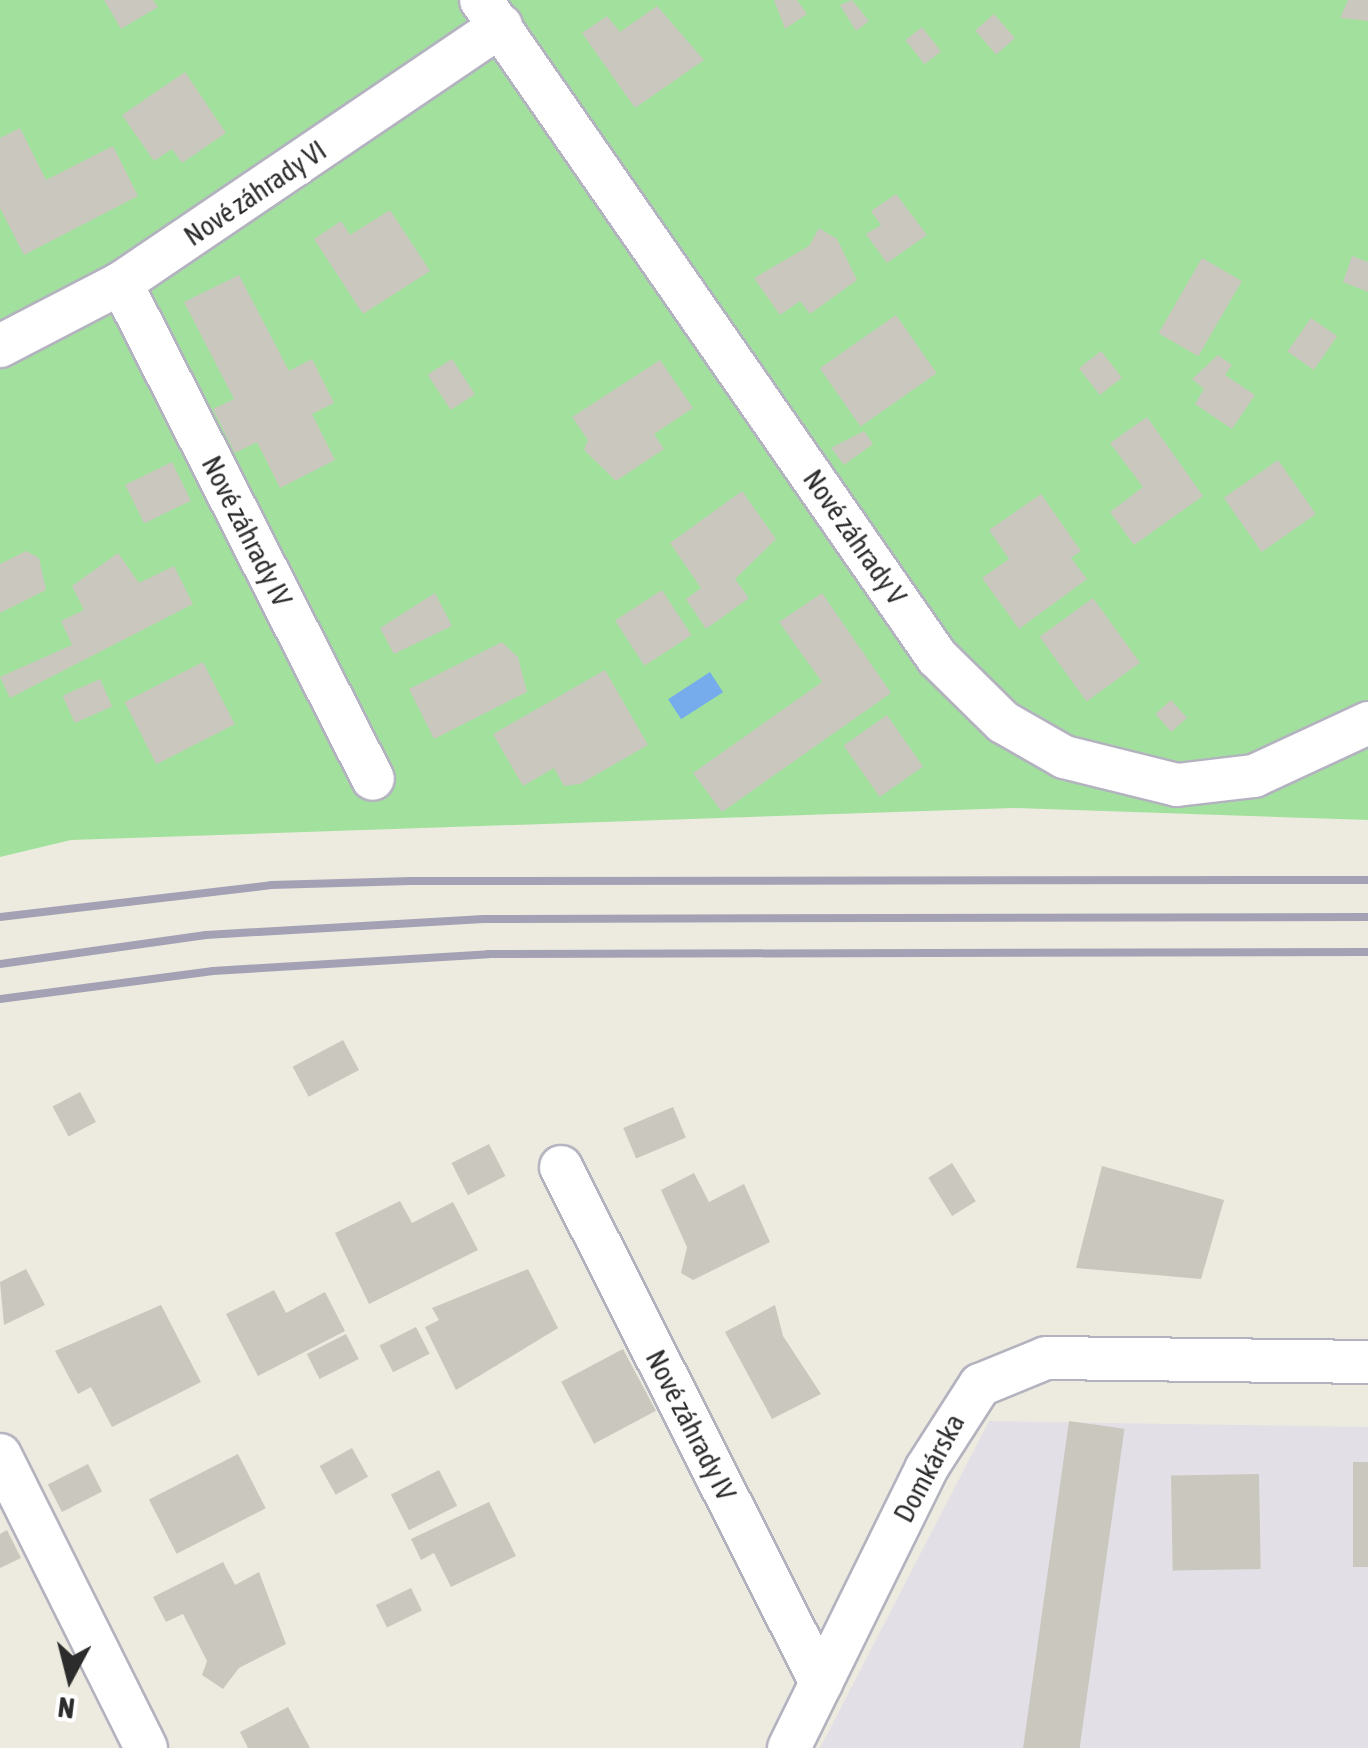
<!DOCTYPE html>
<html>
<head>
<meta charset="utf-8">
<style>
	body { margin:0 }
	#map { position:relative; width:1368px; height:1748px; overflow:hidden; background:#edebdf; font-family:"Asap Condensed",sans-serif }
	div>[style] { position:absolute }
	.industrial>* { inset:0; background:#e3dfe6 }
	.green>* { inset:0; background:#a2e19d }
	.water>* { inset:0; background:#76aceb; transform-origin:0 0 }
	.building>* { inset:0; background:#c9c7be; transform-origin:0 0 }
	.roads { filter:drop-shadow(2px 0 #b3b2bf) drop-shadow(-2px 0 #b3b2bf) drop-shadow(0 2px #b3b2bf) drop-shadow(0 -2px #b3b2bf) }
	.street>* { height:42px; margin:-21px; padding:0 21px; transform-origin:21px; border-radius:21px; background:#fff }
	.rail>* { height:8px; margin:-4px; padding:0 4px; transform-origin:4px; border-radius:4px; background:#a4a1b5 }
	span { translate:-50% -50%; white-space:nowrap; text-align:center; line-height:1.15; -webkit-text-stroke:10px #fff; paint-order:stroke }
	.street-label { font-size:28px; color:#2c2c2c }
	.north { position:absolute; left:20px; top:1628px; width:100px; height:100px; -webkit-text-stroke:8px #fff; paint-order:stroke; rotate:187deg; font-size:28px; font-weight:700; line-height:40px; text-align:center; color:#2c2c2c }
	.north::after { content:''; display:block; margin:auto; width:35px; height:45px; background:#2c2c2c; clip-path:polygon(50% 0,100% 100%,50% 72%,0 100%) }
</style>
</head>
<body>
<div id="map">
	<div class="industrial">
		<i style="clip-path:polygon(989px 1421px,1368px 1427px,1368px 1748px,820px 1748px)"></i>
	</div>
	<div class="green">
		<i style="clip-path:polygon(0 0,1368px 0,1368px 820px,1014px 808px,71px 840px,0 857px)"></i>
	</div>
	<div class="water">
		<i style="left:710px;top:672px;width:24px;height:50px;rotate:57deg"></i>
	</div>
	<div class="building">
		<i style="clip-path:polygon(104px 0,153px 0,158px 7px,121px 29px)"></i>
		<i style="clip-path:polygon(774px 0,797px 0,807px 14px,785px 29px)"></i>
		<i style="clip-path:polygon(852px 0,869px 21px,856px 31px,840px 5px)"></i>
		<i style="clip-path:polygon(1348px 0,1368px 0,1368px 21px,1340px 18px)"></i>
		<i style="clip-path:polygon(657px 6px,704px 60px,635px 108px,582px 33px,607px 16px,620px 32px)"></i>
		<i style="left:994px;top:14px;width:32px;height:25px;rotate:49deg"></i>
		<i style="left:922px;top:27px;width:31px;height:21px;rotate:52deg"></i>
		<i style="clip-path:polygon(185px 72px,226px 133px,182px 163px,172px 149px,154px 161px,122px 115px)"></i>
		<i style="clip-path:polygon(20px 128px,46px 180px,113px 146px,138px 196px,24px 255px,0 208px,0 138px)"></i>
		<i style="clip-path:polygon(896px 194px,927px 235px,887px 263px,866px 234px,881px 225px,871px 211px)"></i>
		<i style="clip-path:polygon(390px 210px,430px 271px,363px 314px,314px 239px,341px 221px,350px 235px)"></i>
		<i style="clip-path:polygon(819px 228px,837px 239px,857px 280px,810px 314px,800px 301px,780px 315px,754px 278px,809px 246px)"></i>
		<i style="clip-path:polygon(1352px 256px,1368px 262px,1368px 292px,1343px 282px)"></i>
		<i style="left:1202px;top:258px;width:46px;height:87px;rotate:30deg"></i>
		<i style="clip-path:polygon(239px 275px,289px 371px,312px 359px,334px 403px,312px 414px,335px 460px,280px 488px,257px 442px,235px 453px,213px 409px,234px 399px,184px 302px)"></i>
		<i style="left:896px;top:315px;width:71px;height:93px;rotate:55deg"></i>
		<i style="left:1311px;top:318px;width:32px;height:41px;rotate:35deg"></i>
		<i style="left:1101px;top:351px;width:34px;height:28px;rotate:52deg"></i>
		<i style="clip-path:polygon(1218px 355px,1232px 365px,1225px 375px,1255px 395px,1232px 429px,1195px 404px,1204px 389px,1192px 379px)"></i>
		<i style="left:452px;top:359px;width:42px;height:29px;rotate:57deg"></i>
		<i style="clip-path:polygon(660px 360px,693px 408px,654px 434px,664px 449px,616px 481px,584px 450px,588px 440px,572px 417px)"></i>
		<i style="clip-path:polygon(1147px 417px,1203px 496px,1134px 545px,1110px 512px,1143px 487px,1110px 443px)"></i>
		<i style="clip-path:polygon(864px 431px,873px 444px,844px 465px,831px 448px)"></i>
		<i style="left:1278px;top:460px;width:66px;height:66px;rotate:55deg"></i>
		<i style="left:172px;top:462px;width:43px;height:52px;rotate:64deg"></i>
		<i style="clip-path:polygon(742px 491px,776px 539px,735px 579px,749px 598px,706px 629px,686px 599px,701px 588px,670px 543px)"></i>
		<i style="clip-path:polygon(1041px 494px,1081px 551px,1071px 558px,1087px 579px,1019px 629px,982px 578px,1009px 559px,989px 530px)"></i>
		<i style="clip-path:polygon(26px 551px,39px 558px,46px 590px,0 613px,0 564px)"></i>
		<i style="clip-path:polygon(118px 553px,139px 583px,174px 566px,193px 604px,10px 698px,0 677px,72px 645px,61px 621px,84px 610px,72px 586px)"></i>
		<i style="left:662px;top:590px;width:54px;height:56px;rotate:57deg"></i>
		<i style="clip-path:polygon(435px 593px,452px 626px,394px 654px,380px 628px)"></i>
		<i style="clip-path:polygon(822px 593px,891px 693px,722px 812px,693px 773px,822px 682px,779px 622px)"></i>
		<i style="left:1093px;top:598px;width:80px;height:66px;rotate:54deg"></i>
		<i style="clip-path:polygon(502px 642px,518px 657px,527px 692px,434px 739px,409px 689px)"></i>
		<i style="left:203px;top:662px;width:70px;height:88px;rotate:63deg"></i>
		<i style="clip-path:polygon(605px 670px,648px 745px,580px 784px,564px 786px,554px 768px,523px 786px,493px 734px)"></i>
		<i style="left:100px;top:679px;width:30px;height:41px;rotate:66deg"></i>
		<i style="left:1171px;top:700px;width:24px;height:21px;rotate:48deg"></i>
		<i style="left:887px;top:715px;width:63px;height:53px;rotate:55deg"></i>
		<i style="left:343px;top:1040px;width:34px;height:57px;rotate:62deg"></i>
		<i style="left:80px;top:1092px;width:34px;height:31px;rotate:62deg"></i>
		<i style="left:673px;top:1107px;width:33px;height:54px;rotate:67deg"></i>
		<i style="left:489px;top:1144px;width:36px;height:42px;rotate:63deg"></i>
		<i style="left:952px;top:1163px;width:45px;height:28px;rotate:58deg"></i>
		<i style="clip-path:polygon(1102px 1166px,1224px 1200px,1201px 1279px,1076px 1268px)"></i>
		<i style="clip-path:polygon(694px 1173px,709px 1202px,744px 1184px,770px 1242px,693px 1280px,681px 1273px,687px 1247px,661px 1190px)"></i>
		<i style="clip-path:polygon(400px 1201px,412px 1223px,453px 1202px,478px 1250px,369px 1304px,335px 1233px)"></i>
		<i style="clip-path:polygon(26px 1269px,45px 1305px,4px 1325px,0 1282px)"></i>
		<i style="clip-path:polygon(528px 1269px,558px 1328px,456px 1390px,425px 1327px,439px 1320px,432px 1308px)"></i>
		<i style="clip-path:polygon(274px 1290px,286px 1313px,325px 1292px,345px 1331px,258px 1376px,226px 1314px)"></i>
		<i style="clip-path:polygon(161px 1305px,201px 1382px,112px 1427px,91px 1387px,78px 1394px,55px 1351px)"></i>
		<i style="clip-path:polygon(775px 1305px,783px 1336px,821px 1394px,772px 1419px,725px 1332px)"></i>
		<i style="left:416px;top:1327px;width:30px;height:41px;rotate:63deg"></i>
		<i style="left:346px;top:1334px;width:28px;height:44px;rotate:63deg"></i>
		<i style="left:623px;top:1349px;width:70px;height:70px;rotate:62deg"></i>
		<i style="left:1069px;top:1421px;width:56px;height:331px;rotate:8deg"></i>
		<i style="left:352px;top:1448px;width:33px;height:37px;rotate:61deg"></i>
		<i style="left:238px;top:1454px;width:61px;height:100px;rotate:63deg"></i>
		<i style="left:1353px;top:1462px;width:15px;height:105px"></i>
		<i style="left:88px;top:1464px;width:31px;height:45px;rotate:63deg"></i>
		<i style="left:439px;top:1470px;width:40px;height:54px;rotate:63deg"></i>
		<i style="left:1259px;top:1474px;width:95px;height:88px;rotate:89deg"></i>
		<i style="clip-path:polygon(489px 1502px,516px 1556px,451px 1587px,434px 1553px,421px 1560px,411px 1539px)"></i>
		<i style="clip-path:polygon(7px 1530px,21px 1558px,0 1568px,0 1534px)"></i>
		<i style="clip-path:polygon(223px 1562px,235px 1585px,259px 1572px,286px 1644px,239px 1668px,223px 1689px,202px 1675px,207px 1661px,183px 1614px,166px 1622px,153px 1597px)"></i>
		<i style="left:411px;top:1588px;width:25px;height:39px;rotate:64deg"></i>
		<i style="clip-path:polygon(288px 1707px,310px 1748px,248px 1748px,240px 1732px)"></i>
	</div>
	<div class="roads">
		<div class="street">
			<i style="left:481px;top:0;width:800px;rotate:55.24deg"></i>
			<i style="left:937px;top:657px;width:93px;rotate:44.6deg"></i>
			<i style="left:1003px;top:722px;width:70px;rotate:29.8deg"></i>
			<i style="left:1064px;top:757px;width:116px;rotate:13.9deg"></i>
			<i style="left:1177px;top:785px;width:78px;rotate:-6.7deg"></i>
			<i style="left:1254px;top:776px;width:126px;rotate:-24.9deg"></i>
			<i style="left:121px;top:283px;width:556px;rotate:63.07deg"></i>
			<i style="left:0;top:346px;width:136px;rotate:-27.5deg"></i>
			<i style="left:121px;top:283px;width:459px;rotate:-34.1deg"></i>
			<i style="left:561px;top:1167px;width:578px;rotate:63.26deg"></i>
			<i style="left:0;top:1455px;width:327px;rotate:63.5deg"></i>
			<i style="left:789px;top:1748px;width:311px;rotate:-63.8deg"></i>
			<i style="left:926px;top:1469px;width:100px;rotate:-57.3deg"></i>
			<i style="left:980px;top:1385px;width:71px;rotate:-22.2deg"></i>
			<i style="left:1046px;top:1358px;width:322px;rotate:0.7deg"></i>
		</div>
	</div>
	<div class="rail">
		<i style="left:0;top:917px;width:273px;rotate:-6.7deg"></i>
		<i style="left:271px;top:885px;width:140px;rotate:-1.6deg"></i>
		<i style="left:411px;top:881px;width:957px;rotate:-0.06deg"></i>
		<i style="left:0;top:964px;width:208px;rotate:-8deg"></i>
		<i style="left:206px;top:935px;width:278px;rotate:-3.3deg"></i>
		<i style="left:484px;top:919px;width:884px;rotate:-0.13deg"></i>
		<i style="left:0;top:999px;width:215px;rotate:-7.5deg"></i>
		<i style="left:213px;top:971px;width:276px;rotate:-3.5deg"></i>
		<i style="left:488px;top:954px;width:880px;rotate:-0.13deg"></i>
	</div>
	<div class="street-label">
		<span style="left:255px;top:193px;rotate:-34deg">Nové záhrady VI</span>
		<span style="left:247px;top:531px;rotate:63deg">Nové záhrady IV</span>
		<span style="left:855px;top:537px;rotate:55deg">Nové záhrady V</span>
		<span style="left:691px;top:1425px;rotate:63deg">Nové záhrady IV</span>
		<span style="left:929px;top:1468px;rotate:-62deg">Domkárska</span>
	</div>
	<div class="north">N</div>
</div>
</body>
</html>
